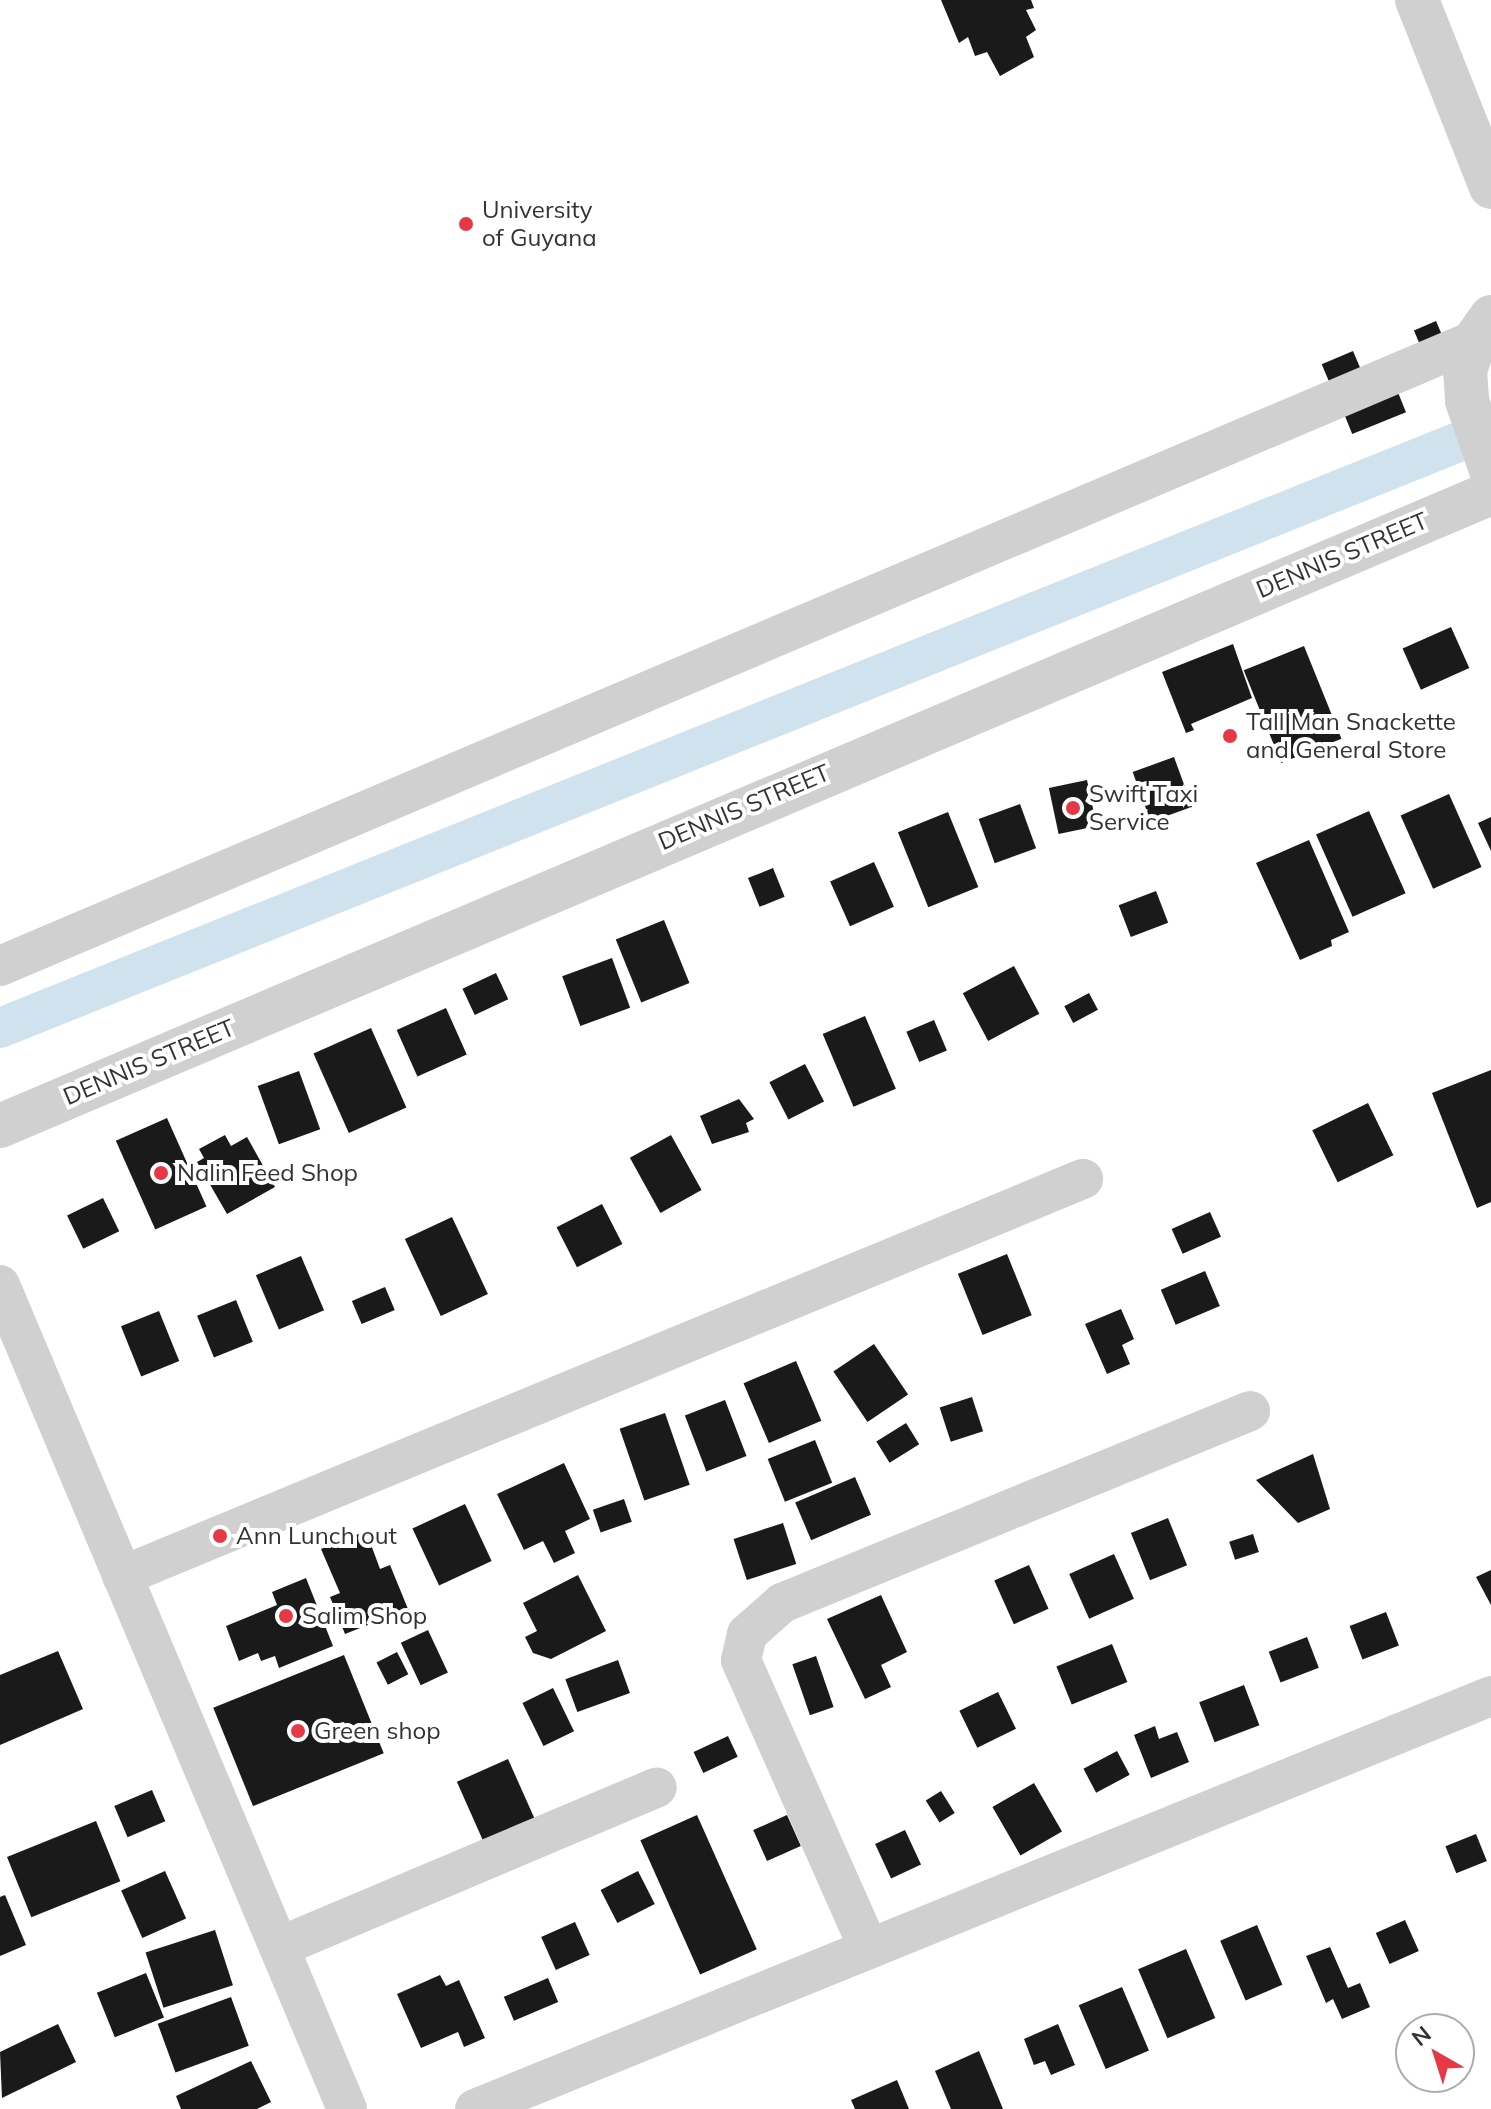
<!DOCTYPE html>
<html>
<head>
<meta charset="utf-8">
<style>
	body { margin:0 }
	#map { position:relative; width:1491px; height:2109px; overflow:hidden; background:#fff; font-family:Mulish,sans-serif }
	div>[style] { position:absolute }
	.canal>* { height:40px; margin:-20px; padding:0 20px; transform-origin:20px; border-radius:20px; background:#cfe2ee }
	.building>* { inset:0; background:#1a1a1a; transform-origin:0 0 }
	.minor>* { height:40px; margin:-20px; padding:0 20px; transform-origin:20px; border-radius:20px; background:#d0d0d0 }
	.tertiary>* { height:44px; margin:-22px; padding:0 22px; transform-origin:22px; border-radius:22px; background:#d0d0d0 }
	.dots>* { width:22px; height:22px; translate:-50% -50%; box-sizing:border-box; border:4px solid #fff; border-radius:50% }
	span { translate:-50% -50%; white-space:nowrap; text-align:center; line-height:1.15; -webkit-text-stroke:8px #fff; paint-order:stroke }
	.poi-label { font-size:24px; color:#333 }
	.left { translate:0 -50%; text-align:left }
	.street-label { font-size:24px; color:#333 }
	.north { position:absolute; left:1395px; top:2013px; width:80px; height:80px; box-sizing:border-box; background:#fff; border:2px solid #adadad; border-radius:50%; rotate:321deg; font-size:22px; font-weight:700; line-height:32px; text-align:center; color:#333 }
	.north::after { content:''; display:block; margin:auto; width:28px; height:36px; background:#e63946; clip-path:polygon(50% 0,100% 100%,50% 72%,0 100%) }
</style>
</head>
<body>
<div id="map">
	<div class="canal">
		<i style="left:0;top:1028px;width:1607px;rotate:-21.89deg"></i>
	</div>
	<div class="building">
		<i style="clip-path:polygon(941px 0,1031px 0,1034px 8px,1026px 10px,1036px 30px,1026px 37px,1034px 57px,1000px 76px,987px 52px,975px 56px,968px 37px,959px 43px)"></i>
		<i style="left:1436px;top:321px;width:25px;height:24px;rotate:67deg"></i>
		<i style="left:1353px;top:351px;width:28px;height:34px;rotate:67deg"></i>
		<i style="left:1397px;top:390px;width:24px;height:58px;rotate:68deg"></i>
		<i style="left:1451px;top:627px;width:45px;height:53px;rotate:66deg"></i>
		<i style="clip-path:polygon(1233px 644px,1252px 698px,1191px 724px,1194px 730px,1186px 733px,1162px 672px)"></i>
		<i style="left:1304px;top:646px;width:100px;height:65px;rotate:68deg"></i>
		<i style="left:1174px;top:757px;width:53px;height:44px;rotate:70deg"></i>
		<i style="left:1087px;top:780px;width:47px;height:39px;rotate:78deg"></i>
		<i style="left:1449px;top:794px;width:80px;height:53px;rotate:66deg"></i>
		<i style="left:1020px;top:804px;width:47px;height:44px;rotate:70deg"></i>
		<i style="left:1369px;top:811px;width:90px;height:58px;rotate:66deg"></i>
		<i style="left:948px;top:812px;width:81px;height:54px;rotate:68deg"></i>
		<i style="clip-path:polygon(1491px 817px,1491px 851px,1478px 823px)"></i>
		<i style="clip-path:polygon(1309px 840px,1349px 932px,1331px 940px,1332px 946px,1300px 960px,1256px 863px)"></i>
		<i style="left:874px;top:862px;width:49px;height:48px;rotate:66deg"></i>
		<i style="left:773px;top:868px;width:31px;height:27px;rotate:68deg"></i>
		<i style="left:1156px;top:891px;width:34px;height:40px;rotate:69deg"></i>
		<i style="left:664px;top:920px;width:68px;height:52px;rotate:68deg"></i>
		<i style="left:612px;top:958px;width:53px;height:53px;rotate:70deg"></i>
		<i style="left:1014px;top:966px;width:54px;height:58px;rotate:62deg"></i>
		<i style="left:496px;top:973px;width:29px;height:37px;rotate:65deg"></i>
		<i style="left:1089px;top:993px;width:19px;height:28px;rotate:62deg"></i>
		<i style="left:446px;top:1008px;width:51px;height:54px;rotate:66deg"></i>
		<i style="left:865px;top:1016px;width:79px;height:46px;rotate:67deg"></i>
		<i style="left:934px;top:1020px;width:33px;height:30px;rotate:67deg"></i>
		<i style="left:371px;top:1028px;width:87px;height:63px;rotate:66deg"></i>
		<i style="left:805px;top:1064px;width:42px;height:40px;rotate:63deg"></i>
		<i style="clip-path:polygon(1491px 1070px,1491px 1202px,1477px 1208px,1432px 1093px)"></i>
		<i style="left:299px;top:1071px;width:62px;height:44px;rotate:70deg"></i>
		<i style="clip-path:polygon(739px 1099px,754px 1119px,746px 1123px,749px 1132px,712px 1144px,700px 1116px)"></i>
		<i style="left:1368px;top:1103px;width:58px;height:62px;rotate:64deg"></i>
		<i style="left:167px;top:1118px;width:97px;height:56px;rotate:66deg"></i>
		<i style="clip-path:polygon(225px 1135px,231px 1146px,247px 1137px,275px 1187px,227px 1214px,197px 1162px,204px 1158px,199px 1149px)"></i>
		<i style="left:671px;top:1135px;width:63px;height:47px;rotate:61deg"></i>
		<i style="left:103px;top:1198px;width:37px;height:40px;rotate:64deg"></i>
		<i style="left:602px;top:1204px;width:45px;height:51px;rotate:63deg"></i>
		<i style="left:1210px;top:1212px;width:27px;height:42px;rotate:66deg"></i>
		<i style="left:452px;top:1217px;width:85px;height:52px;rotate:65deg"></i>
		<i style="left:1007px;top:1254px;width:66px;height:53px;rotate:68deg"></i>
		<i style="left:301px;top:1256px;width:59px;height:49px;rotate:67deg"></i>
		<i style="left:1205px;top:1271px;width:38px;height:48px;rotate:67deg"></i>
		<i style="left:385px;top:1287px;width:25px;height:36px;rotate:67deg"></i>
		<i style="left:236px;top:1300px;width:45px;height:42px;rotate:68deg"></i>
		<i style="clip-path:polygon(1121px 1309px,1134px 1339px,1122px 1345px,1130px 1364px,1107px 1374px,1085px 1324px)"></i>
		<i style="left:159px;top:1311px;width:54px;height:41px;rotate:68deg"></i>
		<i style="left:874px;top:1344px;width:61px;height:49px;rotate:56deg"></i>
		<i style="left:796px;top:1361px;width:65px;height:57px;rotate:67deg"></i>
		<i style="left:972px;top:1397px;width:36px;height:34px;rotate:72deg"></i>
		<i style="left:725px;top:1400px;width:60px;height:43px;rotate:69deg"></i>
		<i style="left:665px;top:1413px;width:76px;height:48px;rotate:71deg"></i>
		<i style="left:906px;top:1423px;width:25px;height:35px;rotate:58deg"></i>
		<i style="left:815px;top:1440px;width:46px;height:51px;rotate:68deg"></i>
		<i style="clip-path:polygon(1313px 1454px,1330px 1509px,1298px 1523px,1256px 1480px)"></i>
		<i style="clip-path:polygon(564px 1463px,590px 1519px,565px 1531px,575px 1553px,554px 1563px,543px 1541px,524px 1550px,497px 1494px)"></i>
		<i style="left:855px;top:1477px;width:41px;height:65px;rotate:67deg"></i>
		<i style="left:624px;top:1499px;width:24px;height:33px;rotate:71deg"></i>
		<i style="left:465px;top:1504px;width:63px;height:58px;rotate:65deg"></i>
		<i style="left:1168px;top:1518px;width:51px;height:40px;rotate:68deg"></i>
		<i style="left:783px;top:1523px;width:43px;height:52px;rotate:72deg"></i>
		<i style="clip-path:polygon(366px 1531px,380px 1569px,390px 1565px,408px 1609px,345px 1634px,330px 1597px,340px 1593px,321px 1549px)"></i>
		<i style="left:1253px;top:1534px;width:19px;height:25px;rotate:72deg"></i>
		<i style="left:1114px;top:1554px;width:49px;height:49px;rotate:66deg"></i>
		<i style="left:1029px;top:1565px;width:48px;height:38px;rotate:66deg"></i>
		<i style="clip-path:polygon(1491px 1570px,1491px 1605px,1476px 1577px)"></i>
		<i style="clip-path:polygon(578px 1575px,606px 1631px,551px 1659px,533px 1653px,525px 1637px,537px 1631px,523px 1603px)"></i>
		<i style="clip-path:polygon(306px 1578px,333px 1646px,279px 1668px,275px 1656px,261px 1661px,258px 1653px,239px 1661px,226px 1626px,277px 1605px,272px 1592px)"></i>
		<i style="clip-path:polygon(881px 1595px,907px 1652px,881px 1665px,891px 1687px,865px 1699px,827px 1619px)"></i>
		<i style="left:1386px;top:1612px;width:36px;height:39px;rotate:69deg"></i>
		<i style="left:428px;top:1630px;width:47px;height:30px;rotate:65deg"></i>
		<i style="left:1307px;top:1637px;width:33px;height:41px;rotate:69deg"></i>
		<i style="left:1112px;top:1644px;width:41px;height:60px;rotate:68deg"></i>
		<i style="clip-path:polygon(58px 1651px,83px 1709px,0 1745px,0 1675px)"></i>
		<i style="left:397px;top:1652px;width:25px;height:23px;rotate:63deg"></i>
		<i style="left:344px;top:1655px;width:106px;height:141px;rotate:68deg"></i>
		<i style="left:816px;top:1656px;width:54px;height:25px;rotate:71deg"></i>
		<i style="left:618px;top:1660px;width:35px;height:56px;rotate:70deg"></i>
		<i style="left:1244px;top:1685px;width:43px;height:48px;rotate:69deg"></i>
		<i style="left:553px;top:1688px;width:48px;height:34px;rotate:64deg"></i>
		<i style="left:998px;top:1692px;width:41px;height:43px;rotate:64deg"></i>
		<i style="clip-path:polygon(1155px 1726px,1159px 1739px,1177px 1732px,1189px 1762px,1151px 1778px,1134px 1735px)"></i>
		<i style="left:728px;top:1736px;width:23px;height:38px;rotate:65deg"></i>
		<i style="left:1117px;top:1751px;width:27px;height:38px;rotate:62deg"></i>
		<i style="left:508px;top:1759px;width:68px;height:56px;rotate:66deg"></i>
		<i style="left:1034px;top:1783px;width:56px;height:48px;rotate:60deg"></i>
		<i style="left:152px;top:1790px;width:34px;height:41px;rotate:67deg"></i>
		<i style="left:941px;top:1791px;width:26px;height:18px;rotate:58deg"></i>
		<i style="left:697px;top:1815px;width:147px;height:62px;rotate:66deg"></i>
		<i style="left:787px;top:1815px;width:34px;height:37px;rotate:66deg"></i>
		<i style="left:96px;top:1821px;width:65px;height:96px;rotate:68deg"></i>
		<i style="left:905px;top:1830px;width:38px;height:33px;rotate:65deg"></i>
		<i style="left:1476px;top:1834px;width:29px;height:33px;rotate:68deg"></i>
		<i style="left:165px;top:1871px;width:52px;height:48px;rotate:66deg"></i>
		<i style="left:638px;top:1871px;width:37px;height:42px;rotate:63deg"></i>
		<i style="clip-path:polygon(5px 1895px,26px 1945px,0 1956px,0 1897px)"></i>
		<i style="left:1405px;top:1920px;width:34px;height:32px;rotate:66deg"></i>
		<i style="left:575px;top:1922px;width:36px;height:37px;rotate:66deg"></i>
		<i style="left:1257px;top:1925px;width:65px;height:40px;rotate:67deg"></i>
		<i style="left:215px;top:1930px;width:58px;height:73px;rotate:72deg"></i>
		<i style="clip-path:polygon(1330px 1947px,1348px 1988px,1360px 1983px,1370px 2007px,1342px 2019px,1333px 1999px,1326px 2003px,1306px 1956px)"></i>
		<i style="left:1186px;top:1949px;width:75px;height:52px;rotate:67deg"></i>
		<i style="left:146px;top:1973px;width:48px;height:53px;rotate:68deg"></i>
		<i style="clip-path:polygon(440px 1975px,446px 1986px,459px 1980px,485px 2038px,464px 2047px,458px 2032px,421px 2048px,397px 1994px)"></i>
		<i style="left:548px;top:1978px;width:26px;height:48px;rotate:67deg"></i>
		<i style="left:1122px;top:1987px;width:69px;height:47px;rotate:67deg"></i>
		<i style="left:231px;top:1997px;width:52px;height:78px;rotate:70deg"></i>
		<i style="clip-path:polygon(58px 2024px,76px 2062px,2px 2098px,0 2052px)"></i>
		<i style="clip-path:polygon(1058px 2024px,1075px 2065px,1051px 2075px,1045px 2061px,1034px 2065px,1024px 2039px)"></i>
		<i style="clip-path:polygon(979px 2051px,1003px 2109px,951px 2109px,935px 2071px)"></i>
		<i style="clip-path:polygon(251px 2061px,271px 2102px,257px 2109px,181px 2109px,176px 2096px)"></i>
		<i style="clip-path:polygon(897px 2080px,909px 2109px,855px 2109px,851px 2100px)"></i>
	</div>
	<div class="minor">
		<i style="left:0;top:966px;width:1602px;rotate:-23deg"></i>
		<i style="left:0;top:1285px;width:894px;rotate:67.16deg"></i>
		<i style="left:122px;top:1576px;width:1040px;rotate:-22.45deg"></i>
		<i style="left:279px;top:1947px;width:410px;rotate:-22.9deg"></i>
		<i style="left:869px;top:1949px;width:316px;rotate:-113.9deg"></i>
		<i style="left:741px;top:1660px;width:27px;rotate:-77deg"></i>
		<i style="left:747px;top:1634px;width:47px;rotate:-41.5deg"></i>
		<i style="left:782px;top:1603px;width:506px;rotate:-22.31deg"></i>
		<i style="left:475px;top:2109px;width:1097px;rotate:-22.12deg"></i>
	</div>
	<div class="tertiary">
		<i style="left:1417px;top:0;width:201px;rotate:68.4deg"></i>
		<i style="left:1491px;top:317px;width:28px;rotate:125deg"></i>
		<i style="left:1475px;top:340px;width:32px;rotate:108deg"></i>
		<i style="left:1465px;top:370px;width:31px;rotate:86deg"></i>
		<i style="left:1467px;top:401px;width:73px;rotate:70.8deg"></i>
		<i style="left:0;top:1126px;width:1620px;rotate:-23deg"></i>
	</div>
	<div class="dots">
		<i style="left:466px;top:224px;background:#e63946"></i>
		<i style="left:1230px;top:736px;background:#e63946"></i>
		<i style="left:1073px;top:808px;background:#e63946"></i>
		<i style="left:161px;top:1173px;background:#e63946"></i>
		<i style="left:220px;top:1536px;background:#e63946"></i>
		<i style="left:286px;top:1616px;background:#e63946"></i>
		<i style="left:298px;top:1731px;background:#e63946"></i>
	</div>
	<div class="poi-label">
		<span class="left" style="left:482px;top:224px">University<br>of Guyana</span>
		<span class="left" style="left:1246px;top:736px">Tall Man Snackette<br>and General Store</span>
		<span class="left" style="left:1089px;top:808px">Swift Taxi<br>Service</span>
		<span class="left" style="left:177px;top:1173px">Nalin Feed Shop</span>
		<span class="left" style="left:236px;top:1536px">Ann Lunch out</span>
		<span class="left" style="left:302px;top:1616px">Salim Shop</span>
		<span class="left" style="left:314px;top:1731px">Green shop</span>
	</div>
	<div class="street-label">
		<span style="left:1342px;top:555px;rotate:-23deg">DENNIS STREET</span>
		<span style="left:744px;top:807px;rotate:-23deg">DENNIS STREET</span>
		<span style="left:149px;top:1062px;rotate:-23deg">DENNIS STREET</span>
	</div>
	<div class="north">N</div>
</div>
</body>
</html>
